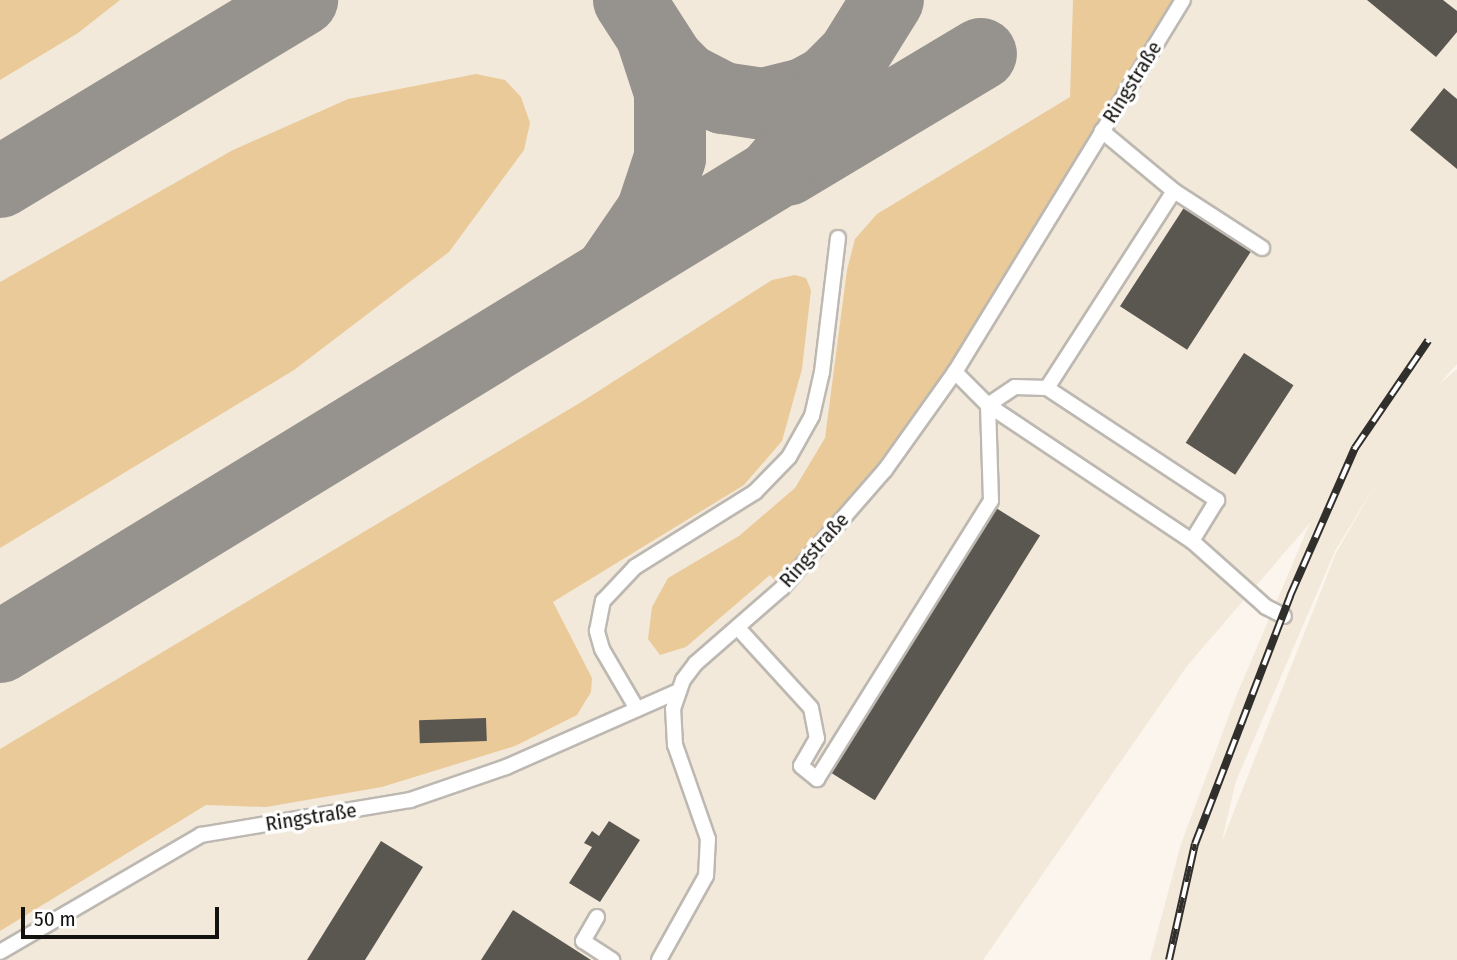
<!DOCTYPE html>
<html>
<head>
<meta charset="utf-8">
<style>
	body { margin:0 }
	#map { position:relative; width:1457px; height:960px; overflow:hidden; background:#fbf5ee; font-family:"Fira Sans Condensed",sans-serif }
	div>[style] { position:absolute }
	.built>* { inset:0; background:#f2e9da }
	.green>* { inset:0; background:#eaca99 }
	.taxiway>* { height:72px; margin:-36px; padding:0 36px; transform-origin:36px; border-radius:36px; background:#96928d }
	.building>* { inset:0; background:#5a5650; transform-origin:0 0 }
	.roads { filter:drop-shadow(2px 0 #bdb8b1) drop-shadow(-2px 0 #bdb8b1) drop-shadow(0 2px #bdb8b1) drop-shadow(0 -2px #bdb8b1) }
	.service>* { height:14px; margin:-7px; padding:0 7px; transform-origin:7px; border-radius:7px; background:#fff }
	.rail>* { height:8px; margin-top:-4px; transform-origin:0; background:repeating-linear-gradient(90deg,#fff 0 16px,#312f2c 0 32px); box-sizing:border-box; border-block:2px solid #312f2c }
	span { translate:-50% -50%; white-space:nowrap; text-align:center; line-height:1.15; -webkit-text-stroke:7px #fff; paint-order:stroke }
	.street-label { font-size:21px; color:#13120f }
	.scale { position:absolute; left:21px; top:907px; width:198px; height:32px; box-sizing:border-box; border:4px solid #13120f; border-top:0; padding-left:9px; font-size:21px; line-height:24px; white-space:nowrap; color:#13120f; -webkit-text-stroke:5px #fff; paint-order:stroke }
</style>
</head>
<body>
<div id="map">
	<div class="built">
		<i style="clip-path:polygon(evenodd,0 0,1457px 0,1457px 364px,1438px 385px,1457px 369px,1457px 960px,1150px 960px,1181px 844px,1237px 694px,1310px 523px,1187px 666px,983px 960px,0 960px,0 0,1377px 482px,1336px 553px,1221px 844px,1236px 781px,1335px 551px,1377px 482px)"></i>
	</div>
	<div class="green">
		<i style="clip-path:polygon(0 0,120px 0,78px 33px,0 80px)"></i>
		<i style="clip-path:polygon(1073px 0,1190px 0,1128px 88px,955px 372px,782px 588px,770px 575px,686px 647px,660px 655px,648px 639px,652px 607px,668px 578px,739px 536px,795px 488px,825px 438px,847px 270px,855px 239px,877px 214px,1070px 97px)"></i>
		<i style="clip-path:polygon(476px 74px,505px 80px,521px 97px,530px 123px,524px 150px,449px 252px,294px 370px,0 548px,0 282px,233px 150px,348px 99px)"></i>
		<i style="clip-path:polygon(795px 275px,806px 278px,811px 290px,802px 369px,782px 441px,744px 485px,553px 602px,592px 678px,591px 692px,577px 715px,515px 746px,382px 787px,266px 807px,206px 805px,0 931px,0 749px,583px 401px,772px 280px)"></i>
	</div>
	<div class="taxiway">
		<i style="left:629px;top:0;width:74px;rotate:57.2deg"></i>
		<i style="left:669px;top:62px;width:24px;rotate:45deg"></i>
		<i style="left:686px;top:79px;width:42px;rotate:27.2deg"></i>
		<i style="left:723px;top:98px;width:40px;rotate:8.5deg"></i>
		<i style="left:763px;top:104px;width:42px;rotate:-13.7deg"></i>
		<i style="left:804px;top:94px;width:27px;rotate:-28deg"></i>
		<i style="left:828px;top:81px;width:30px;rotate:-45deg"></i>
		<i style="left:787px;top:170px;width:226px;rotate:-30.9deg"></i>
		<i style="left:0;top:182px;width:353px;rotate:-31.1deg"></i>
		<i style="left:613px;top:269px;width:69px;rotate:-55.6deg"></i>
		<i style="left:652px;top:212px;width:57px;rotate:-71.6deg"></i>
		<i style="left:670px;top:158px;width:66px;rotate:-90deg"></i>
		<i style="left:670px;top:92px;width:55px;rotate:-108.1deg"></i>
		<i style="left:0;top:647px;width:903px;rotate:-31.42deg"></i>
		<i style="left:771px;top:176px;width:40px;rotate:-49deg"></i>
		<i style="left:797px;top:146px;width:172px;rotate:-58.1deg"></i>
	</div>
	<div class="building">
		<i style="clip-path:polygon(1367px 0,1443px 0,1457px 11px,1457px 32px,1436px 57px)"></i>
		<i style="clip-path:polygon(1444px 88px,1457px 99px,1457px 169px,1410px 130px)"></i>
		<i style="left:1187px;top:203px;width:80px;height:123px;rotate:33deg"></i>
		<i style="left:1244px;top:353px;width:59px;height:107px;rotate:33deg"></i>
		<i style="left:996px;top:508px;width:52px;height:312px;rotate:32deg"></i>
		<i style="left:486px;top:718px;width:23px;height:67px;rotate:88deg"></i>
		<i style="clip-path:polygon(609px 821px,640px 840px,600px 902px,569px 883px,592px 847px,584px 843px,592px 831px,599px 836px)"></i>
		<i style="clip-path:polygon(381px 841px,423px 867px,365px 960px,307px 960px)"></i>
		<i style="clip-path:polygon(513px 910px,591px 960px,481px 960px)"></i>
	</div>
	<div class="roads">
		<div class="service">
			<i style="left:1174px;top:191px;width:105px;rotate:32.9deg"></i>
			<i style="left:955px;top:372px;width:47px;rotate:45deg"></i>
			<i style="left:988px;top:405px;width:245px;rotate:33.7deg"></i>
			<i style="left:1192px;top:541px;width:99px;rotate:41.7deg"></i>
			<i style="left:1266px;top:607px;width:20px;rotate:27deg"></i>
			<i style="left:1047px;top:388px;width:234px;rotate:-57.2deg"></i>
			<i style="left:1174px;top:191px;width:94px;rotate:-140.2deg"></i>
			<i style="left:738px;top:628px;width:108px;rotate:47.6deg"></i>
			<i style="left:811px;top:708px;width:31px;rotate:79deg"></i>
			<i style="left:817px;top:738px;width:32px;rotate:120deg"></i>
			<i style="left:801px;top:766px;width:21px;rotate:39deg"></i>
			<i style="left:817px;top:779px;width:328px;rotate:-58deg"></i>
			<i style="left:991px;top:501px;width:96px;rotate:-91.8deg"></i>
			<i style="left:988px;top:405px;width:32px;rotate:-34deg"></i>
			<i style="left:1015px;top:387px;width:32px;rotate:2deg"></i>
			<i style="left:1047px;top:388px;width:204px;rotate:33.4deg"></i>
			<i style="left:1217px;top:500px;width:48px;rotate:121.4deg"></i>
			<i style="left:637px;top:709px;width:69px;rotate:-120.3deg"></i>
			<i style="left:602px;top:649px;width:19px;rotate:-106deg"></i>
			<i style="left:597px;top:631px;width:31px;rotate:-79deg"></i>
			<i style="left:603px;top:601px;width:47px;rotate:-46.7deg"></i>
			<i style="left:635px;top:567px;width:142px;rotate:-32deg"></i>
			<i style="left:755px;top:492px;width:49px;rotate:-45.8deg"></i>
			<i style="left:789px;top:457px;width:47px;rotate:-60.7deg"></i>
			<i style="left:812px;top:416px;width:45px;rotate:-77.2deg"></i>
			<i style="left:822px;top:372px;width:135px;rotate:-83.2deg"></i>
			<i style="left:597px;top:917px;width:28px;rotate:120deg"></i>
			<i style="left:583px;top:941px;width:35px;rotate:33deg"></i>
			<i style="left:0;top:952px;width:233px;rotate:-30.2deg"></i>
			<i style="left:201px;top:835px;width:212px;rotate:-9.5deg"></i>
			<i style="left:410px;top:800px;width:102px;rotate:-19deg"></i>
			<i style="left:506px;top:767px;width:188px;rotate:-23.8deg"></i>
			<i style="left:659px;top:960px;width:96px;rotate:-60.8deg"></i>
			<i style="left:706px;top:876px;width:37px;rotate:-87deg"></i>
			<i style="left:708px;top:839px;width:100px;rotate:-109.3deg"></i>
			<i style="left:675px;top:745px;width:36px;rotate:-93deg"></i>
			<i style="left:673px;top:709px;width:31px;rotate:-71deg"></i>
			<i style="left:683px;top:680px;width:21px;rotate:-53deg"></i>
			<i style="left:696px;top:663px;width:114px;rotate:-41.1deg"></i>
			<i style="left:782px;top:588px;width:157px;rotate:-48.9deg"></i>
			<i style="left:885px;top:470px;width:120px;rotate:-54.5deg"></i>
			<i style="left:955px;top:372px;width:436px;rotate:-58.5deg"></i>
		</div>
	</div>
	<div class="rail">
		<i style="left:1169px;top:960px;width:119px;rotate:-77.4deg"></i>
		<i style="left:1195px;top:844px;width:266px;rotate:-69deg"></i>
		<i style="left:1290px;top:596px;width:162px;rotate:-66.3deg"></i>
		<i style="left:1355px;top:448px;width:130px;rotate:-55.7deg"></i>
	</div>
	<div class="street-label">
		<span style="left:1132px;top:82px;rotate:-58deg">Ringstraße</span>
		<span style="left:814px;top:550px;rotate:-48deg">Ringstraße</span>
		<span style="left:311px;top:817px;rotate:-9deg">Ringstraße</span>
	</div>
	<div class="scale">50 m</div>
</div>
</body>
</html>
